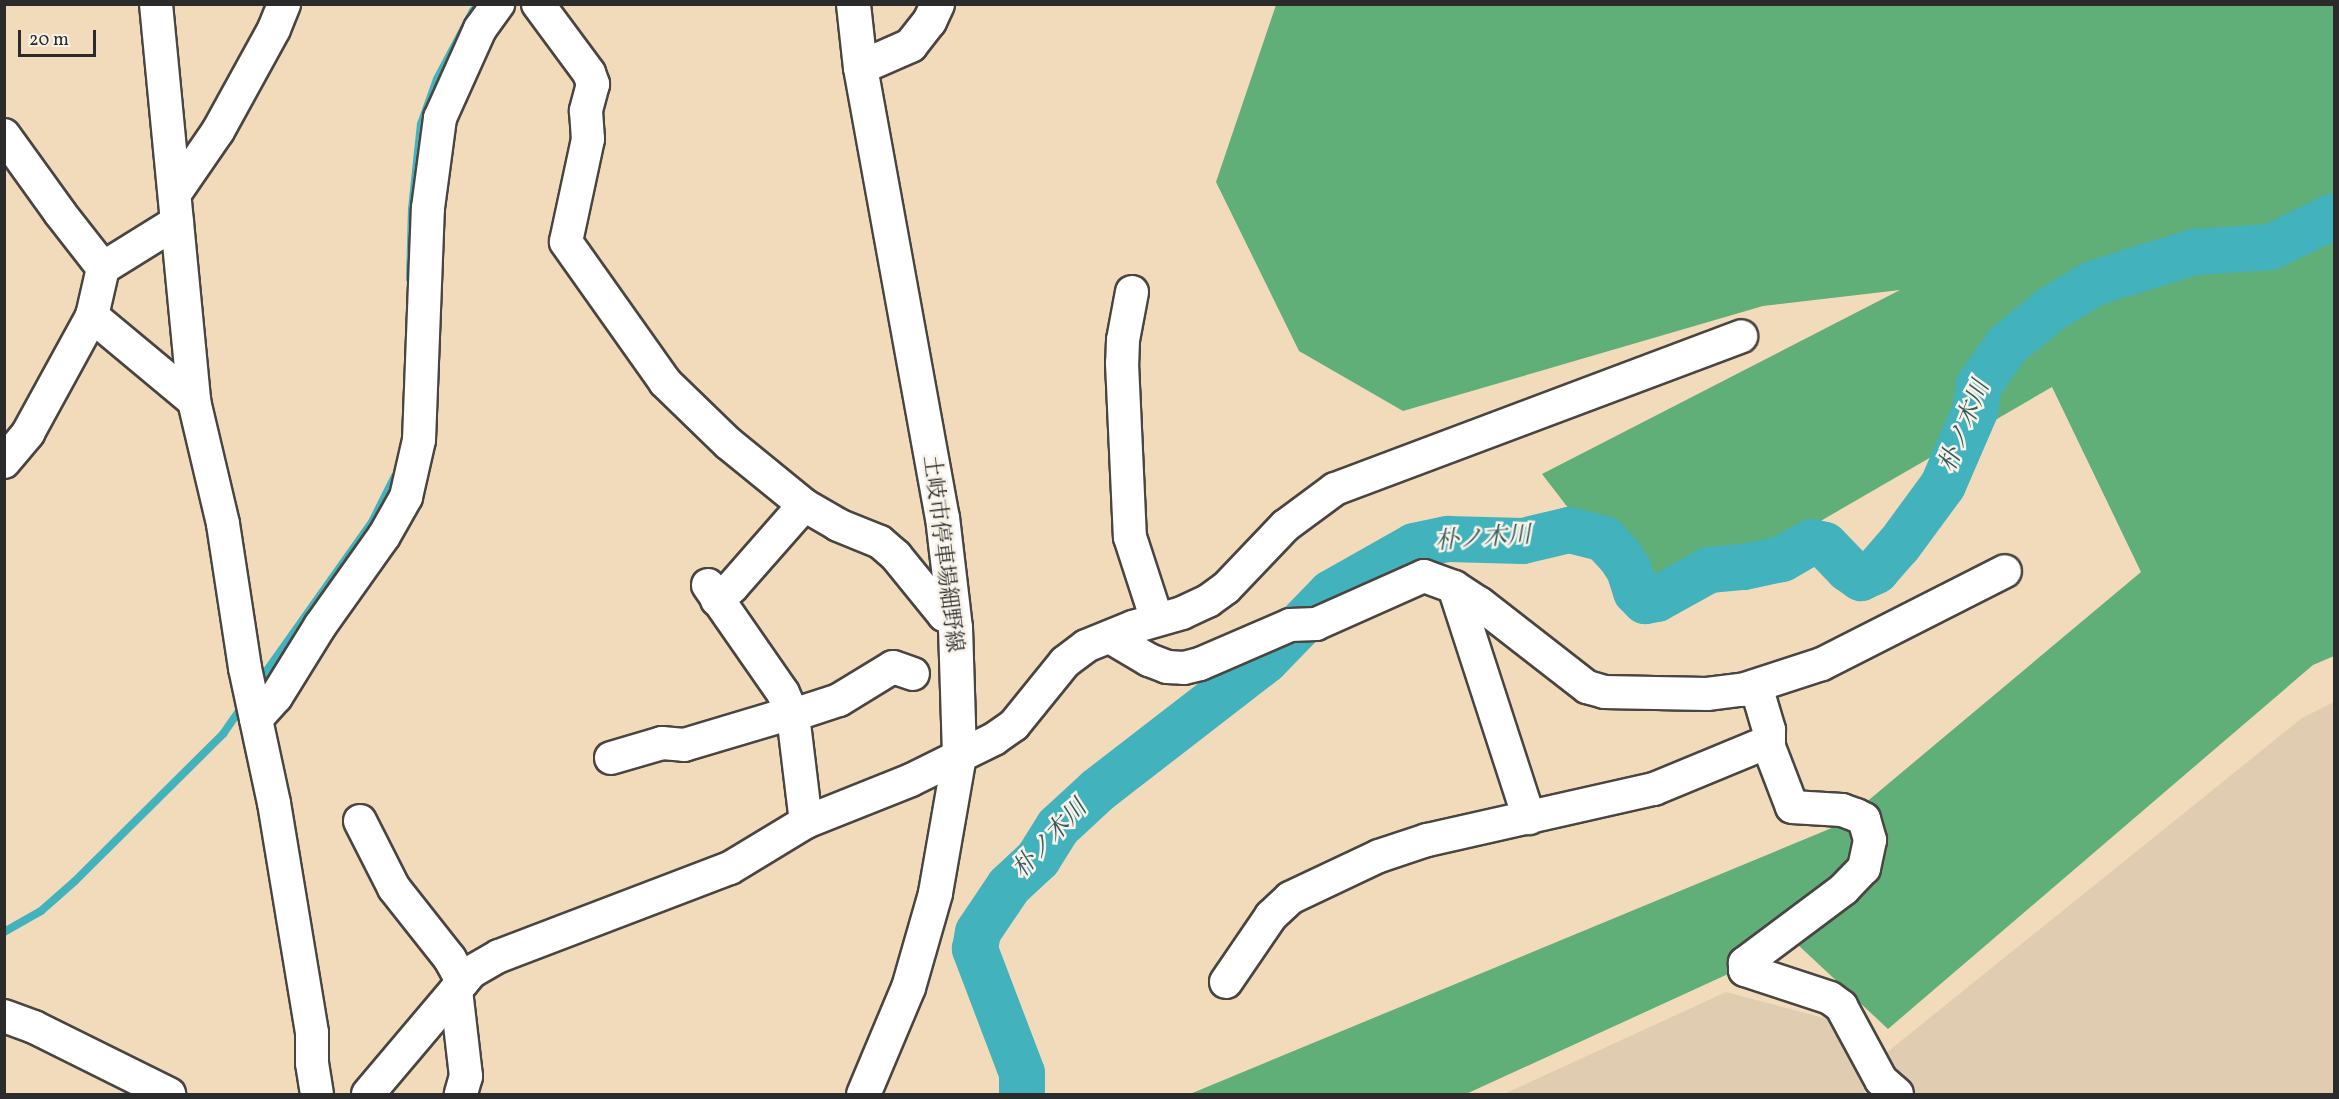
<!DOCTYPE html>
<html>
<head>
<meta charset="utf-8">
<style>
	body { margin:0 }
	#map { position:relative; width:2339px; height:1099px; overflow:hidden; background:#f2dbbb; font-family:Vollkorn,"Noto Serif JP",serif }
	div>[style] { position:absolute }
	.built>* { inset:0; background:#e0cdb1 }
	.forest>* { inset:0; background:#60ae78 }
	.stream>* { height:8px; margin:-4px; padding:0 4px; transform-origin:4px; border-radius:4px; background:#42b2bc }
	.river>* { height:46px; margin:-23px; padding:0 23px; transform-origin:23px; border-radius:23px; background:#42b2bc }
	.roads { filter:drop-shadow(2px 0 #494541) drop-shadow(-2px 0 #494541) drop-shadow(0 2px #494541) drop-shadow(0 -2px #494541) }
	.minor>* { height:32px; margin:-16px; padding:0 16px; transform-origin:16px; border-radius:16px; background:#fff }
	.major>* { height:33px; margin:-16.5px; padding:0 16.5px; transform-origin:16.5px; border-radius:16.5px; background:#fff }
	span { translate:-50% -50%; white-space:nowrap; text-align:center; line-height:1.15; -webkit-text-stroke:5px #f7f3e8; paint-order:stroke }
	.street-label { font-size:22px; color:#2b2b2b }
	.water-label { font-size:24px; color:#335a5e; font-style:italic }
	.frame { position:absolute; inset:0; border:6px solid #2b2b2b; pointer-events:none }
	.scale { position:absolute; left:18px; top:30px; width:78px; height:27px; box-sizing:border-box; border:3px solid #2b2b2b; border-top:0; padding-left:8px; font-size:18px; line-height:21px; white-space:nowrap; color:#2b2b2b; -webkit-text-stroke:4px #f7f3e8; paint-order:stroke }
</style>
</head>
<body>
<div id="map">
	<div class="built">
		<i style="clip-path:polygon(2334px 702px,2334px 1094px,1906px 1094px,1886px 1053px,2302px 718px)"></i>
		<i style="clip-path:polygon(1726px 992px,1835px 1021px,1866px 1094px,1504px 1094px)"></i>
	</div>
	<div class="forest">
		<i style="clip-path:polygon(1276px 5px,2334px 5px,2334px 656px,2313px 665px,1888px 1029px,1796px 943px,1466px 1094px,1190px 1094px,1839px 825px,2141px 572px,2052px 387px,1653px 618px,1542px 474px,1900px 290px,1763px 306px,1403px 411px,1299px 351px,1216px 182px)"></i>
	</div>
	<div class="stream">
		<i style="left:410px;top:279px;width:70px;rotate:-88.4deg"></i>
		<i style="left:412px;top:209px;width:85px;rotate:-84deg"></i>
		<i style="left:421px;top:124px;width:48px;rotate:-70.4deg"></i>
		<i style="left:437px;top:79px;width:77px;rotate:-62.1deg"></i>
		<i style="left:473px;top:11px;width:9px;rotate:-49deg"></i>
		<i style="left:258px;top:683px;width:197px;rotate:-54.7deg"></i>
		<i style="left:372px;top:522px;width:51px;rotate:-63.4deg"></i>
		<i style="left:4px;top:932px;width:43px;rotate:-29.6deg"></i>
		<i style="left:41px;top:911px;width:45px;rotate:-41.4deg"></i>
		<i style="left:75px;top:881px;width:209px;rotate:-44.8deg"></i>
		<i style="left:223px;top:734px;width:35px;rotate:-55deg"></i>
	</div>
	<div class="river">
		<i style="left:1022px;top:1094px;width:21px;rotate:-90deg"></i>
		<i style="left:1022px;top:1073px;width:133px;rotate:-110.8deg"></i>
		<i style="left:975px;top:949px;width:17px;rotate:-80deg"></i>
		<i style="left:978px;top:932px;width:55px;rotate:-56deg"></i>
		<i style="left:1009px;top:886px;width:40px;rotate:-43deg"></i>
		<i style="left:1038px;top:859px;width:38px;rotate:-58deg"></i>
		<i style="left:1058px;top:827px;width:54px;rotate:-42.8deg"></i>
		<i style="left:1098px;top:790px;width:212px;rotate:-37.7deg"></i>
		<i style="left:1266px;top:660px;width:93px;rotate:-45.9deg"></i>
		<i style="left:1331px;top:593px;width:95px;rotate:-29.5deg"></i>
		<i style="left:1414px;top:546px;width:35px;rotate:-12deg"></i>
		<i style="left:1448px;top:539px;width:75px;rotate:1.5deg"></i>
		<i style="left:1523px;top:541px;width:47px;rotate:-13.4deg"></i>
		<i style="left:1569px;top:530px;width:36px;rotate:14deg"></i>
		<i style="left:1604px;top:539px;width:23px;rotate:47deg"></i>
		<i style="left:1620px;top:556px;width:17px;rotate:57deg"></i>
		<i style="left:1629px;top:570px;width:23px;rotate:72deg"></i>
		<i style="left:1636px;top:592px;width:13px;rotate:45deg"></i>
		<i style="left:1645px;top:601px;width:12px;rotate:-9deg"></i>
		<i style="left:1657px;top:599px;width:60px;rotate:-29.1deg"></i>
		<i style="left:1709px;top:570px;width:35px;rotate:-5deg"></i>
		<i style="left:1744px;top:567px;width:39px;rotate:-12deg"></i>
		<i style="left:1782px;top:559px;width:34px;rotate:-30deg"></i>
		<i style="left:1812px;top:542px;width:13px;rotate:13deg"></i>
		<i style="left:1825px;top:545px;width:33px;rotate:46deg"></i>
		<i style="left:1848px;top:569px;width:16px;rotate:35deg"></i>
		<i style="left:1861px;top:578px;width:17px;rotate:-25deg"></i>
		<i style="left:1876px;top:571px;width:35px;rotate:-49deg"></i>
		<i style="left:1899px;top:545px;width:74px;rotate:-53.7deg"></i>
		<i style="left:1943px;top:485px;width:81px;rotate:-66.6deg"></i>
		<i style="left:1975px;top:411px;width:26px;rotate:-81deg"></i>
		<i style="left:1979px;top:385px;width:49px;rotate:-55deg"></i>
		<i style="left:2007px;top:345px;width:57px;rotate:-39.3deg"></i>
		<i style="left:2051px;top:309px;width:50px;rotate:-31.2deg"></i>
		<i style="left:2094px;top:283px;width:106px;rotate:-17.1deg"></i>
		<i style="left:2195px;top:252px;width:76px;rotate:-3.8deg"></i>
		<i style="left:2271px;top:247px;width:70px;rotate:-26.2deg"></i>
	</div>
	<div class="roads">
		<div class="minor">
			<i style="left:156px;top:4px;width:399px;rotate:84.5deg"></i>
			<i style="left:194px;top:401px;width:126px;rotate:76.7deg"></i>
			<i style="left:223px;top:524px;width:146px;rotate:81.3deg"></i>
			<i style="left:245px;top:668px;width:138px;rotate:77.9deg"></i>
			<i style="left:274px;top:803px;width:233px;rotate:80.6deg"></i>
			<i style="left:312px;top:1033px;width:30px;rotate:90deg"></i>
			<i style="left:312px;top:1063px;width:31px;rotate:81deg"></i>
			<i style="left:538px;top:4px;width:86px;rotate:53.5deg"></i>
			<i style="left:589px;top:73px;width:12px;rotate:70deg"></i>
			<i style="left:593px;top:84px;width:28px;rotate:105deg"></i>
			<i style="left:586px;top:111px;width:28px;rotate:86deg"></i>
			<i style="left:588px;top:139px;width:105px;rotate:102.1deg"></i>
			<i style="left:566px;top:242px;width:171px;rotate:54.7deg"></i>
			<i style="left:665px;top:382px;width:88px;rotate:44.1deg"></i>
			<i style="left:728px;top:443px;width:98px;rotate:39.2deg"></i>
			<i style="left:804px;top:505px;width:39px;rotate:30deg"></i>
			<i style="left:838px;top:525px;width:45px;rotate:22deg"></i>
			<i style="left:880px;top:542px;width:21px;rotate:41deg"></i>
			<i style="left:896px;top:556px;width:76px;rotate:50.9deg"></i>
			<i style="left:944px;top:615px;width:11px;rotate:27deg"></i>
			<i style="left:4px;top:135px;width:96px;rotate:54.3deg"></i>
			<i style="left:60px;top:213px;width:70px;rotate:52deg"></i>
			<i style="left:176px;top:192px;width:74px;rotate:-55.5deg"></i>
			<i style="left:218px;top:131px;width:116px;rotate:-61.2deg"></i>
			<i style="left:274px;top:29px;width:27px;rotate:-68deg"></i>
			<i style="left:1132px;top:292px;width:49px;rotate:100.6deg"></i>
			<i style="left:1123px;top:340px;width:23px;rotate:92deg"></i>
			<i style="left:1122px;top:363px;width:174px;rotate:87.4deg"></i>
			<i style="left:1130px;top:537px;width:87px;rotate:72deg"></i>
			<i style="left:92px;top:316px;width:133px;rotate:39.8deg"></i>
			<i style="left:4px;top:462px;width:38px;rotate:-50deg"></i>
			<i style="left:28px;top:433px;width:133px;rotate:-61.3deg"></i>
			<i style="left:92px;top:316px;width:49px;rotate:-77.1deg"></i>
			<i style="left:103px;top:268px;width:87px;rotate:-31.9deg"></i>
			<i style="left:708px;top:585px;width:131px;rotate:55.2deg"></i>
			<i style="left:783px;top:693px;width:24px;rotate:66deg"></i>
			<i style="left:793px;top:715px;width:108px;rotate:83.1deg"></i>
			<i style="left:1454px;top:587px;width:243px;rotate:72deg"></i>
			<i style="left:717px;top:600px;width:20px;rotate:-41deg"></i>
			<i style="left:732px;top:587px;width:109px;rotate:-48.7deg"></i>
			<i style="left:1110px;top:637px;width:45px;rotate:30.5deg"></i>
			<i style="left:1149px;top:660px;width:19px;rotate:21deg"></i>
			<i style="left:1167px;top:667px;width:17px;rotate:3deg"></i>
			<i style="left:1184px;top:668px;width:16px;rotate:-14deg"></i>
			<i style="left:1200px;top:664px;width:98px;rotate:-23.4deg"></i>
			<i style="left:1290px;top:625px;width:26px;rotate:-2deg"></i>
			<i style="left:1316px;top:624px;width:118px;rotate:-24deg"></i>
			<i style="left:1424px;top:576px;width:32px;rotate:20deg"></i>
			<i style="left:1454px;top:587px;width:30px;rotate:33deg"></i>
			<i style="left:1479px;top:603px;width:137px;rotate:37.9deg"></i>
			<i style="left:1587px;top:687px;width:18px;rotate:16deg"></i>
			<i style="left:1604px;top:692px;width:103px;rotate:1.1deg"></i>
			<i style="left:1707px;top:694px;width:35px;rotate:-7deg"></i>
			<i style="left:1742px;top:690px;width:84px;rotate:-18deg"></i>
			<i style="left:1822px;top:664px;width:205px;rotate:-26.9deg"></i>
			<i style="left:1756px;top:686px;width:46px;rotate:73.5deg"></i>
			<i style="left:1769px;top:730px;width:17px;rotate:90deg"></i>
			<i style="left:256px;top:719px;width:30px;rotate:-48deg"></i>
			<i style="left:276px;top:697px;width:84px;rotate:-58.2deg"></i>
			<i style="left:320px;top:626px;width:110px;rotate:-54.6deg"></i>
			<i style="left:384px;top:536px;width:45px;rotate:-60.6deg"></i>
			<i style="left:406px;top:497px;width:58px;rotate:-77.2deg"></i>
			<i style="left:419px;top:440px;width:232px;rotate:-87.8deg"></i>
			<i style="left:428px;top:208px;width:91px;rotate:-82.4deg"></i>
			<i style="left:440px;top:118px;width:98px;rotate:-65.8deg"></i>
			<i style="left:480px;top:29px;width:31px;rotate:-54deg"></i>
			<i style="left:611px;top:758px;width:53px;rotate:-16.4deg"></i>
			<i style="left:662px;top:743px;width:22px;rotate:5deg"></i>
			<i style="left:684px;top:745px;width:101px;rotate:-16.6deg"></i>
			<i style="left:781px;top:716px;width:12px;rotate:-5deg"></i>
			<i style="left:793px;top:715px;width:48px;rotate:-18.1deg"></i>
			<i style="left:839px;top:700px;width:63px;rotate:-31.4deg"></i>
			<i style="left:893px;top:667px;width:21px;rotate:19deg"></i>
			<i style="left:360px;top:821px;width:75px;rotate:63.1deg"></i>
			<i style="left:394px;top:888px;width:90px;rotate:51.7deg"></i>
			<i style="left:450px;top:959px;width:26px;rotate:61deg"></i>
			<i style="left:1226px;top:982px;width:80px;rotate:-55.7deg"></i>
			<i style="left:1271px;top:916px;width:26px;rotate:-43deg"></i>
			<i style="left:1290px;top:898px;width:98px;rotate:-25.3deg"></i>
			<i style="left:1379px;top:856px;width:51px;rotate:-18.4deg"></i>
			<i style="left:1427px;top:840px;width:233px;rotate:-12.7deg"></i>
			<i style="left:1654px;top:789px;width:110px;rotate:-22.4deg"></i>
			<i style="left:1756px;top:747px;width:13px"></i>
			<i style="left:1769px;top:747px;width:64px;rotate:69deg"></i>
			<i style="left:1792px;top:807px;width:50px;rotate:3.4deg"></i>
			<i style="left:1842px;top:810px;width:15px;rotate:20deg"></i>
			<i style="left:1856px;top:815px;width:9px;rotate:27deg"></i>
			<i style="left:1864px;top:819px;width:22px;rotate:74deg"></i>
			<i style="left:1870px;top:840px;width:29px;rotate:102deg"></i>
			<i style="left:1864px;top:868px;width:29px;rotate:134deg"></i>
			<i style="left:1844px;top:889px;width:124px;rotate:143.2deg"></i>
			<i style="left:1745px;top:963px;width:7px;rotate:90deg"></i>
			<i style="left:1745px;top:970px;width:89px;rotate:18.2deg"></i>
			<i style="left:1830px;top:998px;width:14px;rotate:36deg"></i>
			<i style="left:1841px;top:1006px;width:84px;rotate:61.6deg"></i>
			<i style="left:1881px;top:1080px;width:21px;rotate:41deg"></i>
			<i style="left:456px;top:990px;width:87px;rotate:83.4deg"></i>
			<i style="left:466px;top:1076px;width:19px;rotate:106deg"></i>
			<i style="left:4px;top:1016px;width:32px;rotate:20deg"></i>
			<i style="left:34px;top:1027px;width:151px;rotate:26.4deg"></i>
			<i style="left:368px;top:1094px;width:160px;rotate:-49.8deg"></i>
			<i style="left:471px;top:972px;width:32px;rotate:-30deg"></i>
			<i style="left:499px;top:956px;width:247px;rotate:-20.9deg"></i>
			<i style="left:730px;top:868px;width:89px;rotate:-31.2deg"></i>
			<i style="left:806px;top:822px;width:113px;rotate:-21.8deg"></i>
			<i style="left:911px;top:780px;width:93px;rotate:-26.3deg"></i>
			<i style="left:994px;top:739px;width:24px;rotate:-35deg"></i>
			<i style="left:1014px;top:725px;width:81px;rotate:-51deg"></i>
			<i style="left:1065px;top:662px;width:26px;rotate:-37deg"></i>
			<i style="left:1086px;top:646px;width:51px;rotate:-22deg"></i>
			<i style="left:1133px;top:627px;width:51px;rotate:-15.9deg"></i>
			<i style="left:1182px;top:613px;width:29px;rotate:-25deg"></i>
			<i style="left:1208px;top:601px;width:22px;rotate:-36deg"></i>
			<i style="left:1226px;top:588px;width:86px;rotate:-46.4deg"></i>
			<i style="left:1285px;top:526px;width:62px;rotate:-36.5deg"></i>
			<i style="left:1335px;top:489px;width:434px;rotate:-20.6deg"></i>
		</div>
		<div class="major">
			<i style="left:853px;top:4px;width:63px;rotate:83.7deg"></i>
			<i style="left:860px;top:67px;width:457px;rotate:79.7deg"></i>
			<i style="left:942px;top:517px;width:111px;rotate:83.3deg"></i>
			<i style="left:955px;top:627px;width:128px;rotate:88.2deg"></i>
			<i style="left:959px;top:755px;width:140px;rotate:99.9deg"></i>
			<i style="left:935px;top:893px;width:98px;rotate:106deg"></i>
			<i style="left:908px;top:987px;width:116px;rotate:112.8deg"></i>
			<i style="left:860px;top:67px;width:55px;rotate:-23.7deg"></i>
			<i style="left:910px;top:45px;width:31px;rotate:-52deg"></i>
			<i style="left:929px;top:21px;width:19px;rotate:-65deg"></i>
		</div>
	</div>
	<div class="street-label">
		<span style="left:942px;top:554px;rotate:83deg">土岐市停車場細野線</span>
	</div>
	<div class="water-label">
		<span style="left:1966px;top:427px;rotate:-68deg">朴ノ木川</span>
		<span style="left:1483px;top:540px;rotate:-4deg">朴ノ木川</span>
		<span style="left:1051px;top:840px;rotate:-47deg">朴ノ木川</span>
	</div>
	<div class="frame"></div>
	<div class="scale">20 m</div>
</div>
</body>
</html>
